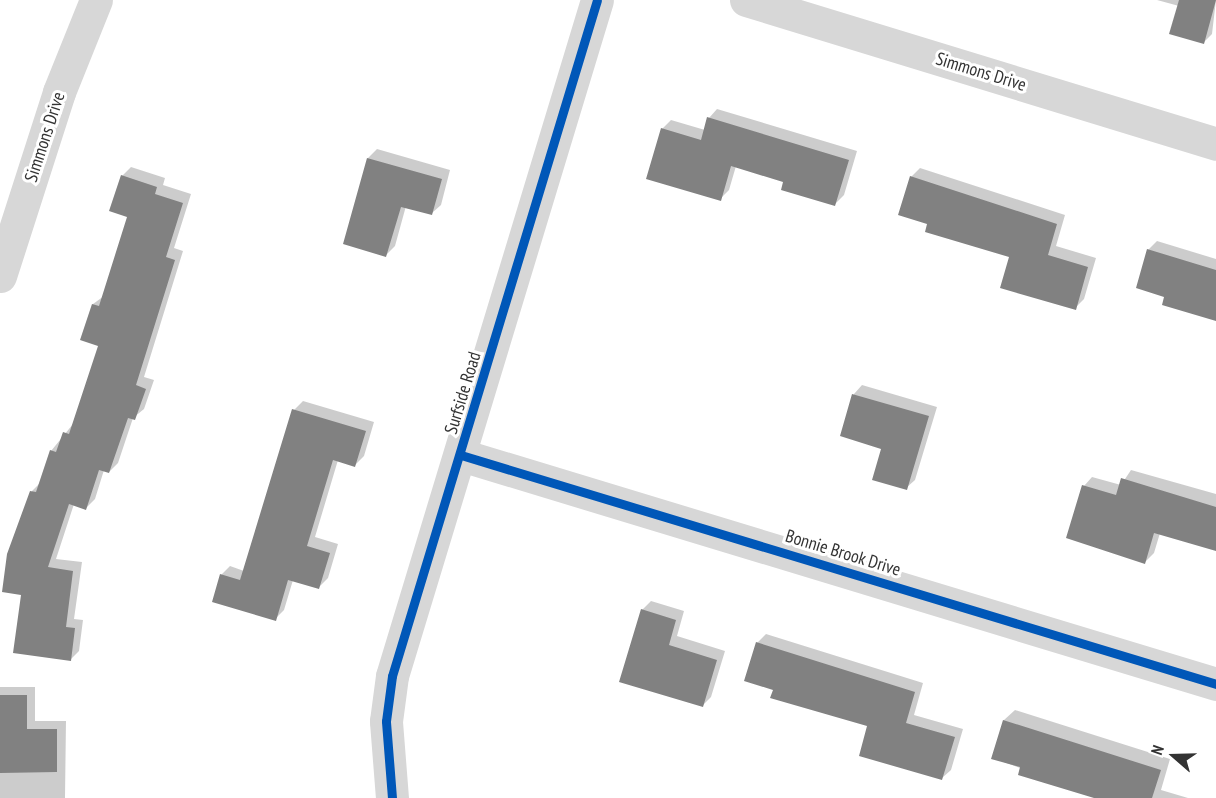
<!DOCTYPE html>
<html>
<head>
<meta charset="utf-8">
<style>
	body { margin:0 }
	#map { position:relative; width:1216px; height:798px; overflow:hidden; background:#fff; font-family:"PT Sans Narrow",sans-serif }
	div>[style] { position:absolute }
	.shadow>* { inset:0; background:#0003 }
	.building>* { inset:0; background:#818181 }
	.minor>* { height:33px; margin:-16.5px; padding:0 16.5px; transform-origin:16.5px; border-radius:16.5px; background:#d7d7d7 }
	.cycleway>* { height:9px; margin:-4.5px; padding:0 4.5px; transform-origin:4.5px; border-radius:4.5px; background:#0057b8 }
	span { translate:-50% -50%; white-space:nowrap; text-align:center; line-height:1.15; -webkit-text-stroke:6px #fff; paint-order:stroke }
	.street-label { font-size:18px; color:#333 }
	.north { position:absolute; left:1144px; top:726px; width:60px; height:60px; -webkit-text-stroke:4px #fff; paint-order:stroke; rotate:290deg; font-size:16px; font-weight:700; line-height:24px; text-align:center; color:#333 }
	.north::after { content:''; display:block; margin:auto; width:21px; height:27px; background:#333; clip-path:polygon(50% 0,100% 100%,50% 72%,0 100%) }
</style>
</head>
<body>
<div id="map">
	<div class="shadow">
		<i style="clip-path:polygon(1157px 0,1216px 0,1212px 34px,1203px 43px,1179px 6px)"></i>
		<i style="clip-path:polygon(717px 109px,857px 151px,844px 195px,835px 204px,785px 181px,736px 166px,729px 190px,720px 199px,662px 129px,671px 120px,705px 130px,709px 118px)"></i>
		<i style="clip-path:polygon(377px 149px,450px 170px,441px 205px,432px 213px,406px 206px,395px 246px,386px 255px,344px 243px,368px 158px)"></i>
		<i style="clip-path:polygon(131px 167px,165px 178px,163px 185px,191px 194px,174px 248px,183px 251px,144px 377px,154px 380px,144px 409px,133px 418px,118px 463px,109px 472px,104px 470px,95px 499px,86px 508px,74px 504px,56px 559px,82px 562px,74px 619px,83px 620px,79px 651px,70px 660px,23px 593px,32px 491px,41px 482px,51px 451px,73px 424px,100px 345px,93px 304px,104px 296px,129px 216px,122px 176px)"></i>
		<i style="clip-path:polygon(920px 168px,1065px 215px,1056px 246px,1096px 258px,1084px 299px,1075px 308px,1011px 256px,929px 223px,911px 177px)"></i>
		<i style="clip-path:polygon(1157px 241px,1216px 259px,1216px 319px,1166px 296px,1148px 250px)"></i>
		<i style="clip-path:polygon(862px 385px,937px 407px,915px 480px,906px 488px,883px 448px,842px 435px,854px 394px)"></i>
		<i style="clip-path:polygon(303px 401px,374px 422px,364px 456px,355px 465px,338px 460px,315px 537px,338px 544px,328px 578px,319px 587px,293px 580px,284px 610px,275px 619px,221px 575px,230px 566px,244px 571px,294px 410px)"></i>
		<i style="clip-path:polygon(1131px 470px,1216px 494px,1216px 549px,1160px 533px,1154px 553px,1145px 562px,1084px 486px,1092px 477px,1121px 485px)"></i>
		<i style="clip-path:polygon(651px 601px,684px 611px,677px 636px,725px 651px,711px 697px,702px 706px,642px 610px)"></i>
		<i style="clip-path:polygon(766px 634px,923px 683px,914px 715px,963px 729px,951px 770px,942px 778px,869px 725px,775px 689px,757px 643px)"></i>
		<i style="clip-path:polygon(0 687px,35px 687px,35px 721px,66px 721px,65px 798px,0 798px)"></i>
		<i style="clip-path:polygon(1015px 710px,1170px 759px,1161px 790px,1188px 798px,1100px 798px,993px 758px,1004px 720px)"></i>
	</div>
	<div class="building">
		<i style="clip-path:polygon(1179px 0,1216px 0,1204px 44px,1169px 34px)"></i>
		<i style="clip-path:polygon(707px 117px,849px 160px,835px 206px,781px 190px,783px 182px,731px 166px,721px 201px,646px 179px,661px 128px,701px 140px)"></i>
		<i style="clip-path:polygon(367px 158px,442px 179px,432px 215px,401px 207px,386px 257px,343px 244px)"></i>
		<i style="clip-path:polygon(121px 175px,157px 187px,155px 194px,183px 203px,166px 257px,175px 260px,136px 385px,146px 389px,135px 420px,128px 418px,109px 473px,99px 470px,86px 510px,69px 504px,48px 567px,73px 571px,66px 627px,75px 628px,71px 661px,13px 653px,21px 595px,2px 592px,7px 554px,30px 491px,36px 492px,50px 450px,56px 452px,63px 432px,69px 434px,98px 346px,80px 340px,92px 304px,99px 306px,127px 217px,109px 211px)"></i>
		<i style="clip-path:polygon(910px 176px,1057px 224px,1048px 255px,1088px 267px,1076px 310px,1000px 288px,1009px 257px,925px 232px,927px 224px,898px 215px)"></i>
		<i style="clip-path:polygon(1147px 249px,1216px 270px,1216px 321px,1162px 305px,1164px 297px,1136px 288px)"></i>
		<i style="clip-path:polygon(852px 394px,929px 416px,907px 490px,872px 480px,881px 449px,840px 436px)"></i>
		<i style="clip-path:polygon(292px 409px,366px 431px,355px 467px,333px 460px,307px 546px,330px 553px,319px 589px,288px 580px,276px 621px,212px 602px,220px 574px,240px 580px)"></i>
		<i style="clip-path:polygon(1121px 478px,1216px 507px,1216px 551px,1154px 533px,1145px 564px,1066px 538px,1082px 485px,1116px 495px)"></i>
		<i style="clip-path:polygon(641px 609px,676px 620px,669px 645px,717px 660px,703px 707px,619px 682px)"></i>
		<i style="clip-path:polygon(756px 642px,915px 692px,906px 723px,955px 737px,942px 780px,859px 756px,867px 726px,770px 698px,773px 690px,744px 681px)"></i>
		<i style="clip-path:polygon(0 695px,27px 695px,27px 729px,57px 729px,57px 772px,0 773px)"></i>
		<i style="clip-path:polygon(1003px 720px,1161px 770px,1152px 798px,1094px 798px,1018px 775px,1020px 767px,991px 759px)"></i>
	</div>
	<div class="minor">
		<i style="left:746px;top:0;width:492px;rotate:17deg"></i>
		<i style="left:0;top:276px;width:193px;rotate:-72.2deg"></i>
		<i style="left:59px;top:92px;width:99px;rotate:-68.1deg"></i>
		<i style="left:461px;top:455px;width:789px;rotate:16.87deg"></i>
		<i style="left:392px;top:798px;width:77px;rotate:-94.5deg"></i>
		<i style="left:386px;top:721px;width:45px;rotate:-82.4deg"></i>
		<i style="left:392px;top:676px;width:706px;rotate:-73.13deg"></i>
	</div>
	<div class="cycleway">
		<i style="left:461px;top:455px;width:789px;rotate:16.87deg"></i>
		<i style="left:392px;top:798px;width:77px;rotate:-94.5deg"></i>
		<i style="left:386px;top:721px;width:45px;rotate:-82.4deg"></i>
		<i style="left:392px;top:676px;width:706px;rotate:-73.13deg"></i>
	</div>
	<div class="street-label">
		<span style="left:981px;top:72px;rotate:17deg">Simmons Drive</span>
		<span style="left:45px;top:137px;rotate:-72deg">Simmons Drive</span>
		<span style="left:463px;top:393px;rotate:-73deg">Surfside Road</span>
		<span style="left:843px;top:553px;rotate:17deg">Bonnie Brook Drive</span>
	</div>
	<div class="north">N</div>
</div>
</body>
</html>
